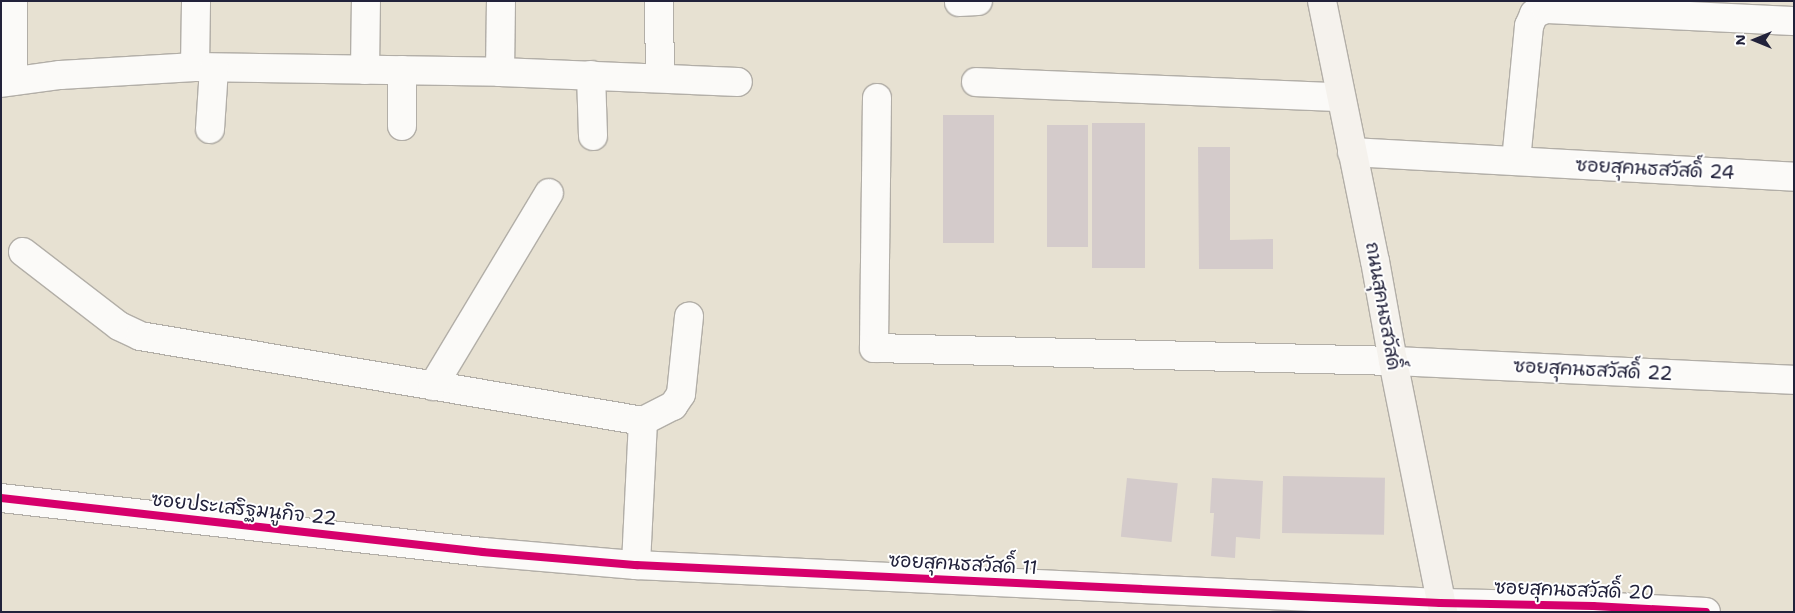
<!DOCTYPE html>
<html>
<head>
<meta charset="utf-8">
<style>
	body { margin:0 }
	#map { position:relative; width:1795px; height:613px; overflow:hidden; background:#e7e1d2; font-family:"Shantell Sans","Playpen Sans Thai",sans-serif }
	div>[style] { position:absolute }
	.building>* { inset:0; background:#d4cbcb; transform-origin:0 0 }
	.roads { filter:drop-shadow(1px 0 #b2aea7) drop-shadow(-1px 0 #b2aea7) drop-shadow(0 1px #b2aea7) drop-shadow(0 -1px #b2aea7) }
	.street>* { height:28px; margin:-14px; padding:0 14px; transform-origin:14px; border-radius:14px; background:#fbfaf8 }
	.secondary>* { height:28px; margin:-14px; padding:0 14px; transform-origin:14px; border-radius:14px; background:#f5f2ed }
	.cycleway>* { height:8px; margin:-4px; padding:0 4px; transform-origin:4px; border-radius:4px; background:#d6006c }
	span { translate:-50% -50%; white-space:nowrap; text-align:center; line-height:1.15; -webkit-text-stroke:4px #fff; paint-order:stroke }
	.street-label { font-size:19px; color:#22223b }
	.frame { position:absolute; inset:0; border:2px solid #22223b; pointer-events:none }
	.north { position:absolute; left:1730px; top:15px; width:50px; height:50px; -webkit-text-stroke:4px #fff; paint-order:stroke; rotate:270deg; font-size:14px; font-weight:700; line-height:20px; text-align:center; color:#22223b }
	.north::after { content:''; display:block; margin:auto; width:18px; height:22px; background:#22223b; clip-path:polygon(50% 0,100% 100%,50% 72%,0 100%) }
</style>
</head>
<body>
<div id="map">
	<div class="building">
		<i style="left:943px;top:115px;width:51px;height:128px"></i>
		<i style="left:1092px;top:123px;width:53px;height:145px"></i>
		<i style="left:1047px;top:125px;width:41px;height:122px"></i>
		<i style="clip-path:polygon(1198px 147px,1230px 147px,1230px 240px,1273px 239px,1273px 269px,1199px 269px)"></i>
		<i style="left:1283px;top:476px;width:102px;height:57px;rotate:1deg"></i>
		<i style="left:1127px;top:478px;width:51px;height:59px;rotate:6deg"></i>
		<i style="clip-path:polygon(1212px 478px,1263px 481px,1260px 539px,1236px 537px,1235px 558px,1211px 556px,1214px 513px,1210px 513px)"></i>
	</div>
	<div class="roads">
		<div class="street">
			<i style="left:13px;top:1px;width:80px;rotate:90deg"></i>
			<i style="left:659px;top:1px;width:77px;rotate:89.3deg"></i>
			<i style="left:959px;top:2px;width:19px;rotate:-3deg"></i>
			<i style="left:195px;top:67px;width:66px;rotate:-89.1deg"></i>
			<i style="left:365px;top:70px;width:69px;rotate:-89.2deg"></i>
			<i style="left:402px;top:70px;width:56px;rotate:90deg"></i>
			<i style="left:500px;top:72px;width:71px;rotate:-89.2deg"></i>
			<i style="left:591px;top:75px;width:61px;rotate:88.1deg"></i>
			<i style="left:976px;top:82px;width:365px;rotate:2.4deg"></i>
			<i style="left:1px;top:83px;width:60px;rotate:-7.7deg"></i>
			<i style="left:60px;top:75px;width:135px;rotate:-3.4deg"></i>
			<i style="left:195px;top:67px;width:305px;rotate:0.9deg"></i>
			<i style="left:500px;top:72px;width:238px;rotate:2.4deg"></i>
			<i style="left:877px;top:98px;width:250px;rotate:90.7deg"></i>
			<i style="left:874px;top:348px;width:519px;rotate:1.43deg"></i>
			<i style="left:1393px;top:361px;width:401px;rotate:2.7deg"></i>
			<i style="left:210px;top:129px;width:61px;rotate:-86.2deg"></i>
			<i style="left:1352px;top:152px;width:443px;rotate:3.2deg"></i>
			<i style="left:1516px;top:161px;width:136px;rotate:-84.5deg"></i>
			<i style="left:1529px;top:26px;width:13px;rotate:-67deg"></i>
			<i style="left:1534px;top:14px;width:13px;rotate:-23deg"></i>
			<i style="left:1546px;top:9px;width:248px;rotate:2.8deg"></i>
			<i style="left:23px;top:252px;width:121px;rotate:37.6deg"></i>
			<i style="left:119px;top:326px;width:23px;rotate:25deg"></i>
			<i style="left:140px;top:336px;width:510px;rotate:9.59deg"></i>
			<i style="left:643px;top:421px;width:144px;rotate:92.8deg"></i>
			<i style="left:433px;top:386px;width:225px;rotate:-59deg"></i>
			<i style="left:643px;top:421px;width:34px;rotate:-27deg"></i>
			<i style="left:673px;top:406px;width:14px;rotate:-56deg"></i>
			<i style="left:681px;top:394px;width:78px;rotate:-84.1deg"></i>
			<i style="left:1px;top:498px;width:485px;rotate:6.4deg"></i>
			<i style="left:483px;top:552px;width:154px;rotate:4.9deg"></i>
			<i style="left:636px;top:565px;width:805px;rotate:2.71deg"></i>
			<i style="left:1440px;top:603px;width:153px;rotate:1.1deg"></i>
			<i style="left:1593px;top:606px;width:113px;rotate:3deg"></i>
		</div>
		<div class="secondary">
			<i style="left:1322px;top:1px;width:265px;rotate:78.5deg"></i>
			<i style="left:1375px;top:261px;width:102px;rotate:79.8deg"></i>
			<i style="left:1393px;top:361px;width:256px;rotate:78.7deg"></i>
		</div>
	</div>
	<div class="cycleway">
		<i style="left:1px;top:498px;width:485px;rotate:6.4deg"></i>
		<i style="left:483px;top:552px;width:154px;rotate:4.9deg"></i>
		<i style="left:636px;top:565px;width:805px;rotate:2.71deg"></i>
		<i style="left:1440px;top:603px;width:153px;rotate:1.1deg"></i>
		<i style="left:1593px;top:606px;width:113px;rotate:3deg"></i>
	</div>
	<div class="street-label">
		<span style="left:1655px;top:169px;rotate:3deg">ซอยสุคนธสวัสดิ์ 24</span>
		<span style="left:1383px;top:306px;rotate:80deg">ถนนสุคนธสวัสดิ์</span>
		<span style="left:1593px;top:370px;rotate:3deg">ซอยสุคนธสวัสดิ์ 22</span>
		<span style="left:244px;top:509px;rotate:6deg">ซอยประเสริฐมนูกิจ 22</span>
		<span style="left:963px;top:564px;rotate:3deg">ซอยสุคนธสวัสดิ์ 11</span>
		<span style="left:1574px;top:590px;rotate:2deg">ซอยสุคนธสวัสดิ์ 20</span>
	</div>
	<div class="frame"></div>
	<div class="north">N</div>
</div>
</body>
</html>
